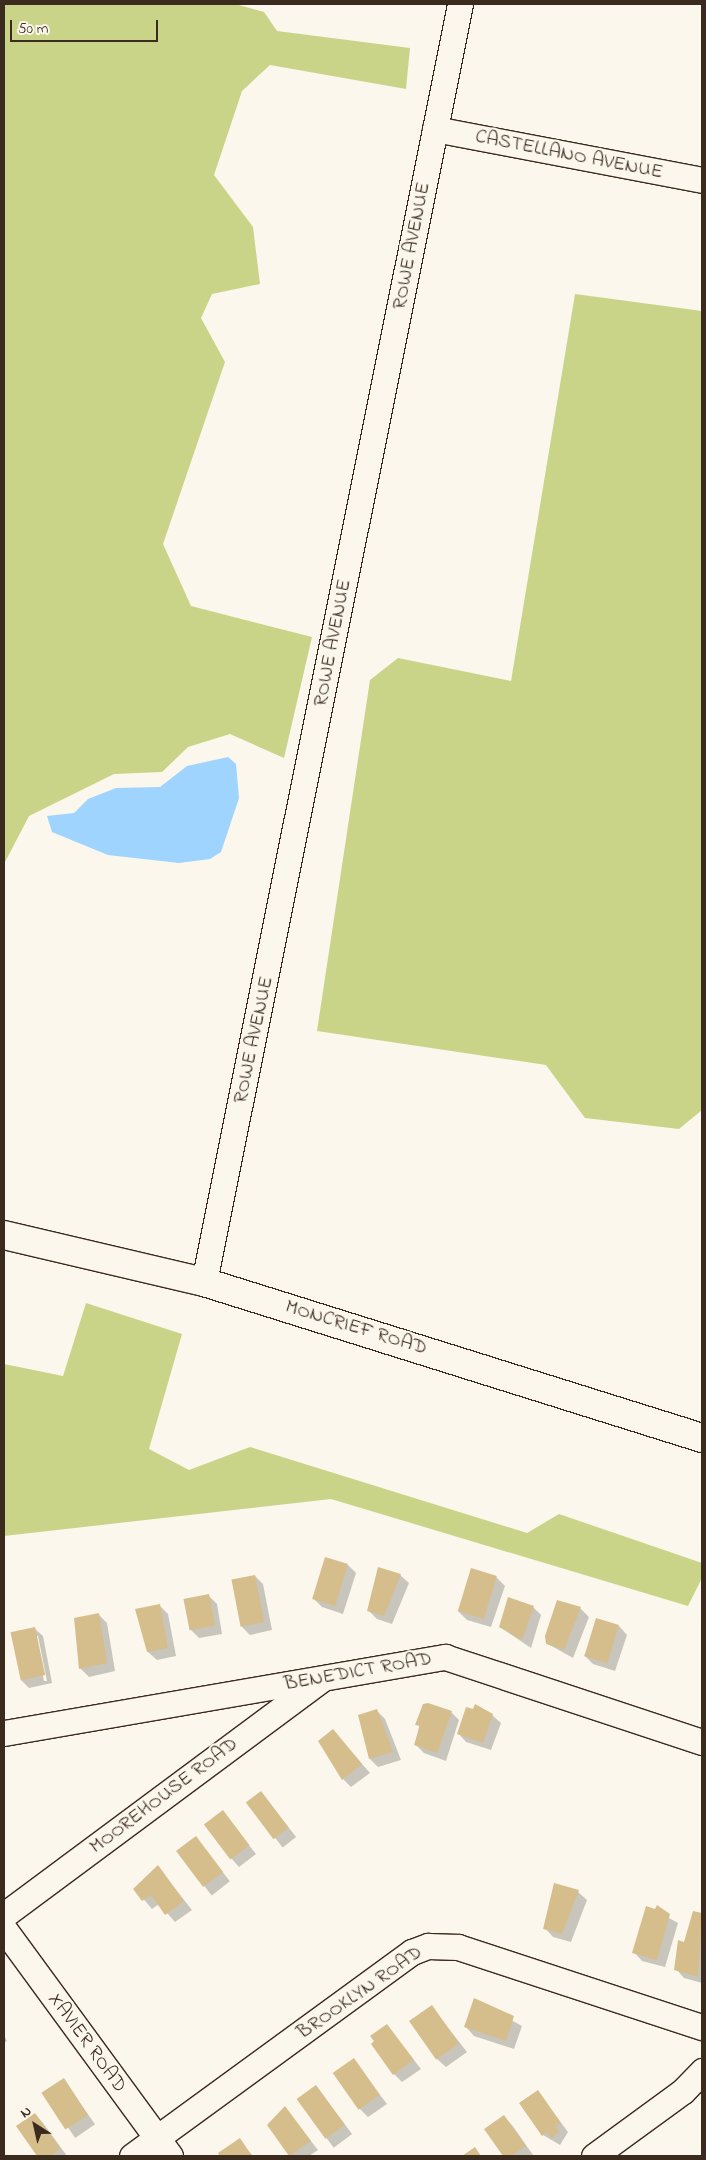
<!DOCTYPE html>
<html>
<head>
<meta charset="utf-8">
<style>
	body { margin:0 }
	#map { position:relative; width:706px; height:2160px; overflow:hidden; background:#fbf7ec; font-family:"Indie Flower",sans-serif }
	div>[style] { position:absolute }
	.green>* { inset:0; background:#c9d488 }
	.water>* { inset:0; background:#9ed4fd }
	.shadow>* { inset:0; background:#0003; transform-origin:0 0 }
	.building>* { inset:0; background:#d6bd8c; transform-origin:0 0 }
	.roads { filter:drop-shadow(1px 0 #3b2a1e) drop-shadow(-1px 0 #3b2a1e) drop-shadow(0 1px #3b2a1e) drop-shadow(0 -1px #3b2a1e) }
	.minor>* { height:25px; margin:-12.5px; padding:0 12.5px; transform-origin:12.5px; border-radius:12.5px; background:#fbf7ec }
	.major>* { height:28px; margin:-14px; padding:0 14px; transform-origin:14px; border-radius:14px; background:#fbf7ec }
	span { translate:-50% -50%; white-space:nowrap; text-align:center; line-height:1.15; -webkit-text-stroke:4.5px #fbf7ec; paint-order:stroke }
	.street-label { font-size:20px; color:#3b2a1e }
	.frame { position:absolute; inset:0; border:5px solid #3b2a1e; pointer-events:none }
	.north { position:absolute; left:10px; top:2100px; width:50px; height:50px; -webkit-text-stroke:4px #fbf7ec; paint-order:stroke; rotate:325deg; font-size:14px; font-weight:700; line-height:20px; text-align:center; color:#3b2a1e }
	.north::after { content:''; display:block; margin:auto; width:18px; height:22px; background:#3b2a1e; clip-path:polygon(50% 0,100% 100%,50% 72%,0 100%) }
	.scale { position:absolute; left:10px; top:20px; width:148px; height:22px; box-sizing:border-box; border:2px solid #3b2a1e; border-top:0; padding-left:6px; font-size:15px; line-height:18px; white-space:nowrap; color:#3b2a1e; -webkit-text-stroke:4px #fbf7ec; paint-order:stroke }
</style>
</head>
<body>
<div id="map">
	<div class="green">
		<i style="clip-path:polygon(4px 4px,235px 4px,264px 12px,277px 31px,410px 48px,406px 89px,270px 65px,242px 91px,214px 175px,253px 227px,260px 284px,212px 294px,201px 318px,225px 362px,163px 544px,191px 606px,312px 637px,284px 758px,230px 734px,188px 747px,162px 772px,114px 774px,29px 816px,4px 864px)"></i>
		<i style="clip-path:polygon(575px 294px,702px 311px,702px 1110px,679px 1129px,585px 1118px,546px 1065px,317px 1031px,370px 680px,398px 658px,511px 681px)"></i>
		<i style="clip-path:polygon(86px 1303px,182px 1334px,149px 1449px,189px 1470px,250px 1447px,527px 1533px,559px 1514px,702px 1563px,702px 1578px,688px 1606px,331px 1499px,4px 1536px,4px 1364px,63px 1376px)"></i>
	</div>
	<div class="water">
		<i style="clip-path:polygon(228px 757px,236px 764px,239px 798px,221px 852px,210px 859px,179px 863px,108px 855px,52px 832px,47px 816px,74px 813px,88px 799px,116px 788px,160px 787px,187px 766px)"></i>
	</div>
	<div class="shadow">
		<i style="clip-path:polygon(348px 1565px,356px 1573px,343px 1614px,322px 1607px,313px 1598px)"></i>
		<i style="clip-path:polygon(400px 1575px,409px 1583px,392px 1624px,377px 1619px,368px 1610px)"></i>
		<i style="clip-path:polygon(255px 1576px,263px 1584px,272px 1630px,250px 1635px,242px 1627px)"></i>
		<i style="clip-path:polygon(496px 1577px,505px 1586px,491px 1627px,467px 1620px,458px 1611px)"></i>
		<i style="clip-path:polygon(208px 1595px,217px 1604px,222px 1634px,199px 1638px,191px 1630px)"></i>
		<i style="clip-path:polygon(558px 1601px,581px 1609px,589px 1617px,573px 1658px,548px 1644px)"></i>
		<i style="clip-path:polygon(159px 1605px,168px 1614px,176px 1656px,157px 1660px,148px 1652px,137px 1610px)"></i>
		<i style="clip-path:polygon(533px 1607px,541px 1615px,531px 1648px,500px 1627px)"></i>
		<i style="clip-path:polygon(99px 1615px,107px 1623px,115px 1671px,89px 1677px,80px 1668px)"></i>
		<i style="clip-path:polygon(619px 1626px,627px 1635px,615px 1671px,593px 1664px,584px 1655px)"></i>
		<i style="clip-path:polygon(evenodd,34px 1628px,43px 1636px,52px 1683px,29px 1688px,21px 1680px,34px 1628px,35px 1636px,38px 1636px,47px 1681px,44px 1681px,35px 1636px)"></i>
		<i style="clip-path:polygon(424px 1705px,451px 1712px,459px 1720px,446px 1761px,424px 1753px,415px 1744px)"></i>
		<i style="clip-path:polygon(377px 1711px,385px 1719px,401px 1760px,378px 1767px,370px 1759px)"></i>
		<i style="clip-path:polygon(492px 1715px,501px 1723px,491px 1750px,466px 1742px,458px 1733px)"></i>
		<i style="clip-path:polygon(333px 1731px,370px 1773px,351px 1787px,343px 1779px)"></i>
		<i style="left:261px;top:1792px;width:57px;height:17px;rotate:52deg"></i>
		<i style="clip-path:polygon(223px 1812px,256px 1854px,239px 1867px,231px 1858px)"></i>
		<i style="left:196px;top:1838px;width:55px;height:23px;rotate:52deg"></i>
		<i style="clip-path:polygon(158px 1867px,192px 1910px,175px 1922px,159px 1904px,152px 1909px,135px 1889px)"></i>
		<i style="clip-path:polygon(555px 1885px,578px 1892px,587px 1900px,571px 1942px,553px 1937px,545px 1928px)"></i>
		<i style="clip-path:polygon(656px 1911px,678px 1923px,665px 1967px,642px 1961px,634px 1952px)"></i>
		<i style="clip-path:polygon(694px 1912px,702px 1915px,702px 1983px,684px 1978px,676px 1969px)"></i>
		<i style="clip-path:polygon(475px 2000px,522px 2026px,514px 2049px,474px 2036px,466px 2027px)"></i>
		<i style="clip-path:polygon(432px 2007px,467px 2052px,446px 2067px,437px 2059px)"></i>
		<i style="clip-path:polygon(387px 2026px,421px 2069px,402px 2082px,394px 2074px)"></i>
		<i style="clip-path:polygon(4px 2035px,7px 2041px,4px 2043px)"></i>
		<i style="clip-path:polygon(353px 2060px,387px 2104px,368px 2117px,360px 2109px)"></i>
		<i style="left:64px;top:2080px;width:54px;height:24px;rotate:55deg"></i>
		<i style="left:316px;top:2086px;width:60px;height:23px;rotate:53deg"></i>
		<i style="clip-path:polygon(538px 2092px,568px 2132px,560px 2145px,543px 2135px)"></i>
		<i style="clip-path:polygon(285px 2108px,318px 2150px,309px 2156px,291px 2156px,269px 2126px)"></i>
		<i style="clip-path:polygon(35px 2114px,43px 2123px,67px 2156px,38px 2156px,17px 2127px)"></i>
		<i style="clip-path:polygon(504px 2117px,512px 2125px,533px 2155px,505px 2156px,486px 2129px)"></i>
		<i style="clip-path:polygon(239px 2140px,253px 2156px,222px 2156px,220px 2154px)"></i>
	</div>
	<div class="building">
		<i style="left:325px;top:1557px;width:24px;height:44px;rotate:17deg"></i>
		<i style="clip-path:polygon(378px 1567px,401px 1574px,384px 1616px,367px 1611px)"></i>
		<i style="left:471px;top:1568px;width:27px;height:45px;rotate:17deg"></i>
		<i style="left:255px;top:1575px;width:48px;height:24px;rotate:79deg"></i>
		<i style="left:209px;top:1594px;width:32px;height:26px;rotate:79deg"></i>
		<i style="clip-path:polygon(508px 1597px,534px 1606px,522px 1640px,499px 1627px)"></i>
		<i style="clip-path:polygon(557px 1600px,581px 1607px,564px 1650px,546px 1644px,545px 1636px)"></i>
		<i style="clip-path:polygon(160px 1604px,168px 1648px,147px 1652px,135px 1609px)"></i>
		<i style="clip-path:polygon(99px 1613px,107px 1663px,79px 1669px,74px 1618px)"></i>
		<i style="left:596px;top:1618px;width:24px;height:40px;rotate:17deg"></i>
		<i style="left:35px;top:1627px;width:49px;height:25px;rotate:78deg"></i>
		<i style="clip-path:polygon(428px 1703px,452px 1711px,437px 1753px,414px 1745px,420px 1726px,415px 1725px,423px 1704px)"></i>
		<i style="clip-path:polygon(475px 1704px,493px 1714px,483px 1743px,457px 1734px,466px 1707px,473px 1709px)"></i>
		<i style="clip-path:polygon(377px 1709px,393px 1752px,369px 1759px,358px 1715px)"></i>
		<i style="clip-path:polygon(333px 1729px,362px 1764px,342px 1780px,318px 1741px)"></i>
		<i style="left:261px;top:1791px;width:46px;height:19px;rotate:53deg"></i>
		<i style="left:223px;top:1810px;width:44px;height:24px;rotate:53deg"></i>
		<i style="left:196px;top:1836px;width:45px;height:25px;rotate:53deg"></i>
		<i style="clip-path:polygon(158px 1865px,184px 1901px,165px 1915px,151px 1895px,142px 1901px,133px 1889px)"></i>
		<i style="clip-path:polygon(554px 1883px,579px 1890px,562px 1934px,543px 1929px)"></i>
		<i style="clip-path:polygon(657px 1905px,670px 1914px,657px 1960px,632px 1953px,646px 1906px,655px 1909px)"></i>
		<i style="clip-path:polygon(693px 1911px,702px 1913px,698px 1977px,674px 1970px,678px 1940px,684px 1942px)"></i>
		<i style="clip-path:polygon(474px 1998px,514px 2016px,506px 2041px,464px 2027px)"></i>
		<i style="left:432px;top:2005px;width:47px;height:28px;rotate:55deg"></i>
		<i style="clip-path:polygon(387px 2024px,414px 2060px,393px 2075px,371px 2044px,374px 2041px,370px 2036px)"></i>
		<i style="left:354px;top:2058px;width:45px;height:26px;rotate:55deg"></i>
		<i style="left:64px;top:2078px;width:44px;height:27px;rotate:57deg"></i>
		<i style="left:316px;top:2085px;width:49px;height:24px;rotate:54deg"></i>
		<i style="clip-path:polygon(538px 2090px,561px 2123px,555px 2127px,559px 2132px,551px 2138px,547px 2132px,542px 2136px,519px 2103px)"></i>
		<i style="clip-path:polygon(285px 2106px,311px 2141px,289px 2156px,267px 2125px)"></i>
		<i style="clip-path:polygon(35px 2113px,60px 2148px,52px 2156px,37px 2156px,16px 2126px)"></i>
		<i style="clip-path:polygon(504px 2115px,526px 2146px,511px 2156px,503px 2156px,484px 2129px)"></i>
		<i style="clip-path:polygon(240px 2138px,252px 2156px,220px 2156px,218px 2153px)"></i>
		<i style="clip-path:polygon(475px 2147px,481px 2156px,462px 2156px)"></i>
	</div>
	<div class="roads">
		<div class="minor">
			<i style="left:435px;top:129px;width:272px;rotate:10.8deg"></i>
			<i style="left:204px;top:1282px;width:1303px;rotate:-78.67deg"></i>
			<i style="left:4px;top:1733px;width:448px;rotate:-9.8deg"></i>
			<i style="left:445px;top:1657px;width:271px;rotate:18.3deg"></i>
			<i style="left:4px;top:1915px;width:394px;rotate:-36.6deg"></i>
			<i style="left:4px;top:1929px;width:281px;rotate:53.8deg"></i>
			<i style="left:132px;top:2156px;width:346px;rotate:-36.1deg"></i>
			<i style="left:412px;top:1952px;width:17px;rotate:-21deg"></i>
			<i style="left:428px;top:1946px;width:30px;rotate:2deg"></i>
			<i style="left:458px;top:1947px;width:257px;rotate:18.2deg"></i>
			<i style="left:594px;top:2156px;width:110px;rotate:-36.1deg"></i>
			<i style="left:683px;top:2091px;width:28px;rotate:-46deg"></i>
		</div>
		<div class="major">
			<i style="left:4px;top:1235px;width:205px;rotate:13.2deg"></i>
			<i style="left:204px;top:1282px;width:522px;rotate:17.39deg"></i>
		</div>
	</div>
	<div class="street-label">
		<span style="left:569px;top:155px;rotate:11deg">CASTELLANO AVENUE</span>
		<span style="left:412px;top:246px;rotate:-79deg">ROWE AVENUE</span>
		<span style="left:333px;top:643px;rotate:-79deg">ROWE AVENUE</span>
		<span style="left:254px;top:1040px;rotate:-78deg">ROWE AVENUE</span>
		<span style="left:356px;top:1328px;rotate:17deg">MONCRIEF ROAD</span>
		<span style="left:358px;top:1672px;rotate:-10deg">BENEDICT ROAD</span>
		<span style="left:164px;top:1796px;rotate:-37deg">MOOREHOUSE ROAD</span>
		<span style="left:360px;top:1993px;rotate:-35deg">BROOKLYN ROAD</span>
		<span style="left:87px;top:2043px;rotate:54deg">XAVIER ROAD</span>
	</div>
	<div class="frame"></div>
	<div class="north">N</div>
	<div class="scale">50 m</div>
</div>
</body>
</html>
